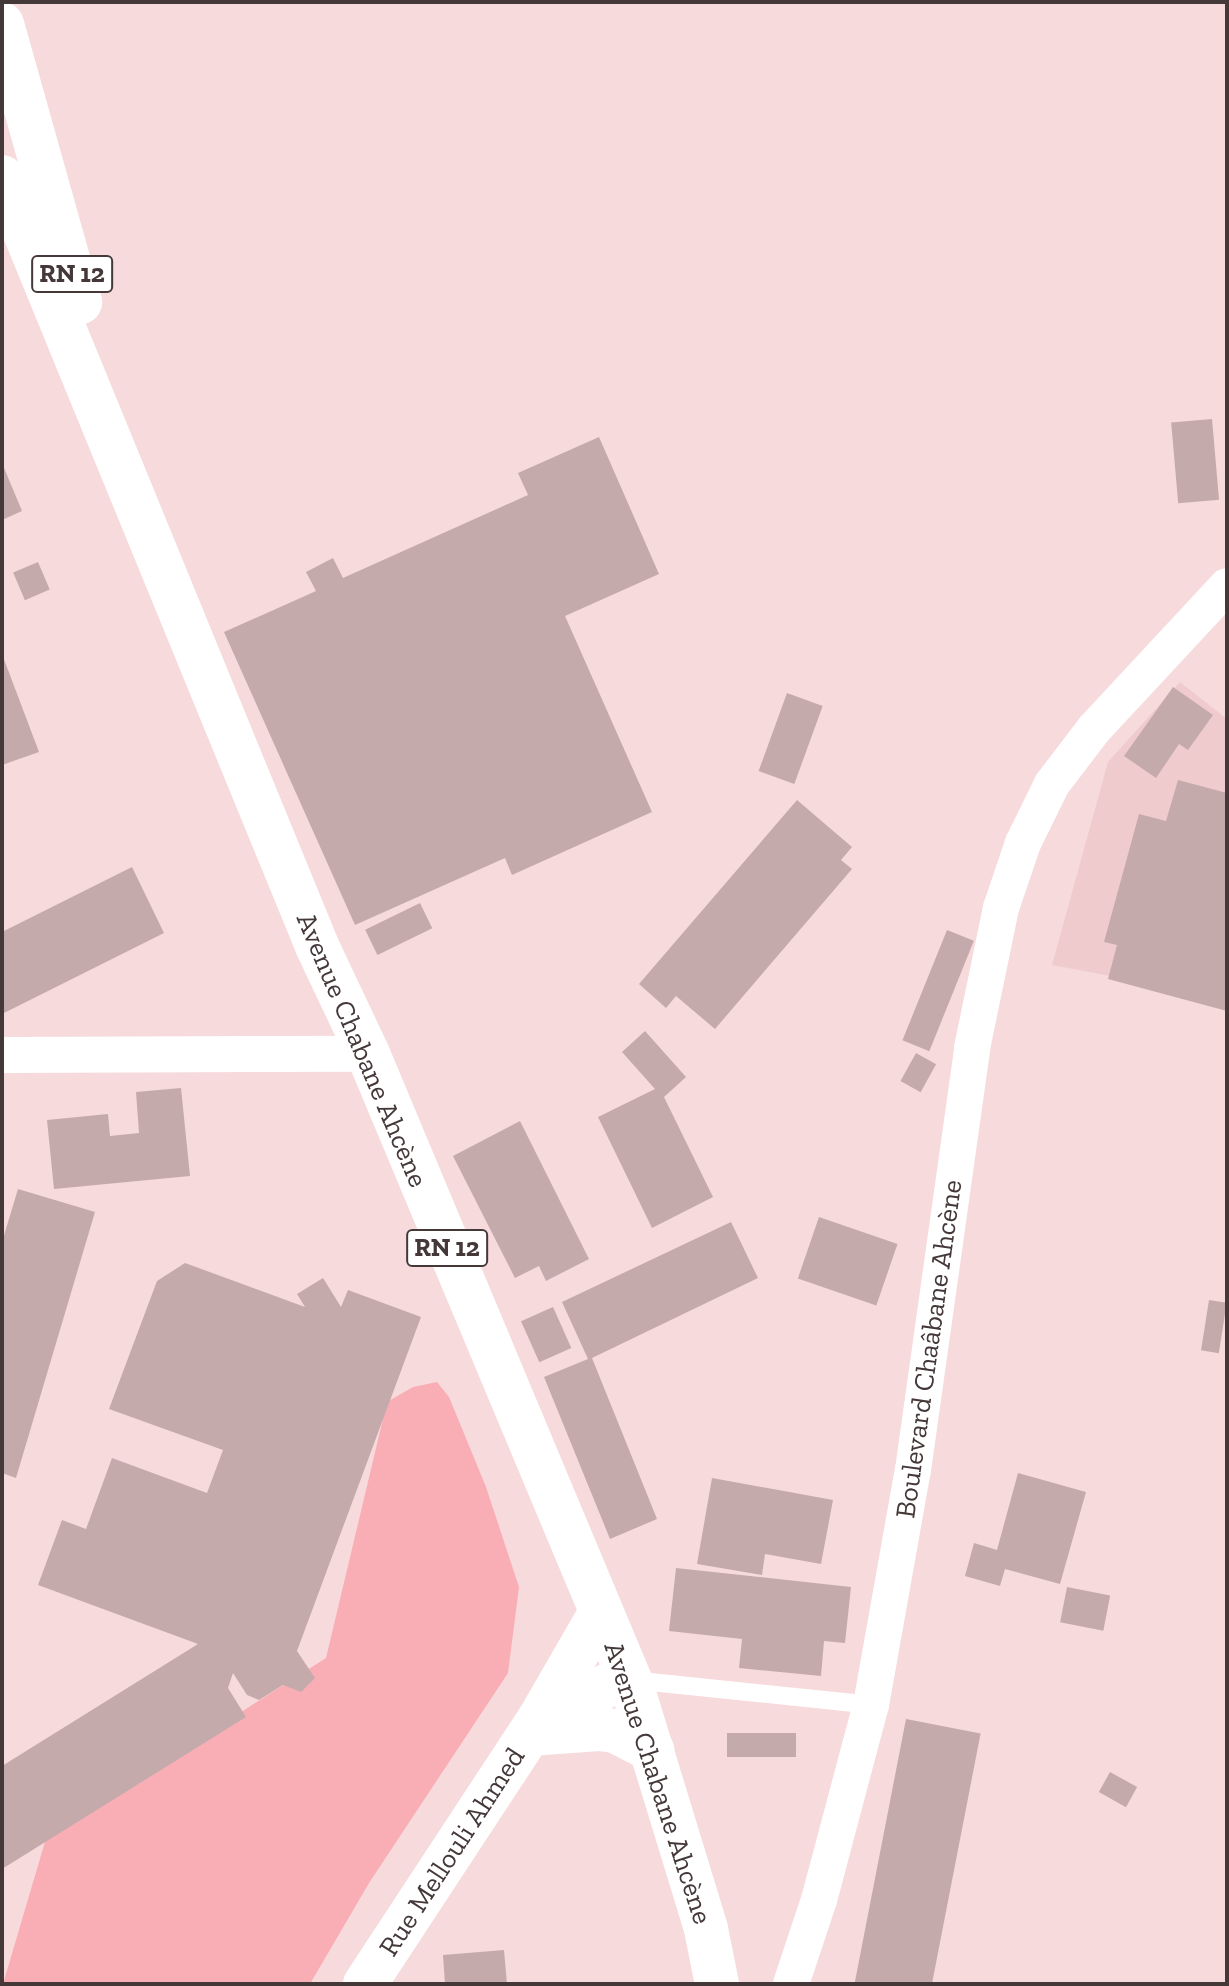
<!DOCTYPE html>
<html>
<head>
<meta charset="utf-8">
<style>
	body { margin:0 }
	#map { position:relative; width:1229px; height:1986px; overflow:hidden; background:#f7dadc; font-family:"Zilla Slab",serif }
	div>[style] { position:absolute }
	.built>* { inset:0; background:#f0cbce }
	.green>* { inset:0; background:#f9aeb5 }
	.building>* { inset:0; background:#c5aaac; transform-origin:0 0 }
	.service>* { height:18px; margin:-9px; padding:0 9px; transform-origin:9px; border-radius:9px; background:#fff }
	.minor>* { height:36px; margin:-18px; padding:0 18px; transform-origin:18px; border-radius:18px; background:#fff }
	.tertiary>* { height:44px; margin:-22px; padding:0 22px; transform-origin:22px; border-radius:22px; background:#fff }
	.primary>* { height:44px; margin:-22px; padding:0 22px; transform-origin:22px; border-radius:22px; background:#fff }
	span { translate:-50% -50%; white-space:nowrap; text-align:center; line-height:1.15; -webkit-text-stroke:7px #fff; paint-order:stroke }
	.shield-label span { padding:2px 6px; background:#fff; border:2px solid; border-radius:6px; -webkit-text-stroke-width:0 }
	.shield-label { font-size:26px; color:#443839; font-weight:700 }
	.street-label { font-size:28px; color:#443839 }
	.frame { position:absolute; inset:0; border:4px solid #443839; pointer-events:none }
</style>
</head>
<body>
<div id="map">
	<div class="built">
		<i style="clip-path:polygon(1180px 682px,1227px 719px,1227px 998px,1052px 965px,1108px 762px)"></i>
	</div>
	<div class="green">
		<i style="clip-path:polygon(437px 1382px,449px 1397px,486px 1487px,519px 1587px,508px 1673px,369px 1883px,310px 1984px,3px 1984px,47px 1835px,326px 1658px,387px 1402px,413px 1387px)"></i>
	</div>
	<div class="building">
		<i style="left:1212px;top:419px;width:81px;height:41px;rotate:85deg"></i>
		<i style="clip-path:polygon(599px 437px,659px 574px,565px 616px,652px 812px,512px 875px,505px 858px,355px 925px,224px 632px,316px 591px,306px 572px,333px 558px,343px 578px,528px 495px,518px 473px)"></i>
		<i style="clip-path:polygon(2px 463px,22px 511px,2px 520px)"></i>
		<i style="left:38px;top:562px;width:30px;height:27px;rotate:67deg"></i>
		<i style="clip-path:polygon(2px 654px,39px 752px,2px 765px)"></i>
		<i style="clip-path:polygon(1173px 687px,1213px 715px,1188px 750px,1179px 744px,1156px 778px,1124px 756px)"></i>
		<i style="left:787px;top:693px;width:38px;height:83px;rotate:20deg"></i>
		<i style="clip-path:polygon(1178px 780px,1227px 793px,1227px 1011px,1108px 979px,1117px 945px,1104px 942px,1139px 814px,1166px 821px)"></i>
		<i style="clip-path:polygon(797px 800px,852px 847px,841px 860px,852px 869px,715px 1029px,676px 996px,666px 1008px,639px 984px)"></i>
		<i style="clip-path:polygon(132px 867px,164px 933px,2px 1014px,2px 932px)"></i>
		<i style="left:420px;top:903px;width:28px;height:61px;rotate:64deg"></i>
		<i style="left:947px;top:930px;width:29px;height:119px;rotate:22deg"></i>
		<i style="clip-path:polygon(645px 1031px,686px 1077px,664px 1097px,713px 1197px,652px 1228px,598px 1117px,655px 1089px,622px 1052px)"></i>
		<i style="left:916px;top:1053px;width:23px;height:32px;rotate:29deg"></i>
		<i style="clip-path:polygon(181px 1088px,190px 1176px,54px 1189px,47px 1120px,108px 1114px,110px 1136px,139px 1133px,136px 1092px)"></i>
		<i style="clip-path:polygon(520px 1121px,589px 1259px,546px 1281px,539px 1266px,515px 1278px,453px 1156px)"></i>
		<i style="clip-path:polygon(18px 1189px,95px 1212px,16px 1478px,2px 1473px,2px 1242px)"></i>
		<i style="left:819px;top:1217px;width:83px;height:65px;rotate:19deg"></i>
		<i style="clip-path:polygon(731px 1222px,758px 1278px,592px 1358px,657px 1519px,610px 1539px,544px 1377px,588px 1359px,562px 1302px)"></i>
		<i style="clip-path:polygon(185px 1263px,305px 1307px,297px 1294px,323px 1278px,341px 1307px,348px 1290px,421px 1317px,297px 1651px,315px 1678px,301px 1692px,283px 1685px,259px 1700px,247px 1695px,233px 1673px,228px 1688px,246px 1717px,2px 1869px,2px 1766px,198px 1644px,38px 1585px,62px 1520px,86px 1529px,112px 1458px,207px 1493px,223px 1450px,109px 1409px,157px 1281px)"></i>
		<i style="left:1209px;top:1300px;width:18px;height:51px;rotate:9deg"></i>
		<i style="left:553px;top:1307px;width:45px;height:35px;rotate:66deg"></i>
		<i style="clip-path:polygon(1018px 1473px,1086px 1492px,1060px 1584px,1005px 1569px,1000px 1586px,965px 1576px,974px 1543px,997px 1550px)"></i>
		<i style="clip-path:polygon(712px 1478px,833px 1500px,821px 1564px,765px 1554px,762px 1575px,697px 1564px)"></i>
		<i style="clip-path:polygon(676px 1568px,851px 1587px,845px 1643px,824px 1641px,821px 1676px,739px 1668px,742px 1639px,669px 1631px)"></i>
		<i style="left:1067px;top:1587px;width:44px;height:36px;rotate:11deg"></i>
		<i style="left:906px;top:1719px;width:76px;height:271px;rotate:11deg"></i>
		<i style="left:796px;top:1733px;width:24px;height:69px;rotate:90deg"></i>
		<i style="left:1110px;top:1772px;width:31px;height:23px;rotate:29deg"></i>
		<i style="clip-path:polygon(504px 1950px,507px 1984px,445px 1984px,443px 1955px)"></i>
	</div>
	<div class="service">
		<i style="left:631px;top:1680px;width:241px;rotate:5.9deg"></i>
	</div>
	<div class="minor">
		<i style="left:2px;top:1055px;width:366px;rotate:-0.2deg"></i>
		<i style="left:791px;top:1984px;width:89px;rotate:-71.6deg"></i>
		<i style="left:819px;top:1900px;width:202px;rotate:-75.1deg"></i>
		<i style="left:871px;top:1705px;width:239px;rotate:-79.9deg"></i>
		<i style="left:913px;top:1470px;width:426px;rotate:-82deg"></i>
		<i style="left:972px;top:1048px;width:143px;rotate:-78.3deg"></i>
		<i style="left:1001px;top:908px;width:69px;rotate:-71.3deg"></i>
		<i style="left:1023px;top:843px;width:66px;rotate:-63.8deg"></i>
		<i style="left:1052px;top:784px;width:69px;rotate:-52.6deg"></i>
		<i style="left:1094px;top:729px;width:195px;rotate:-47.1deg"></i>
	</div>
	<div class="tertiary">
		<i style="left:538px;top:1721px;width:85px;rotate:-27.2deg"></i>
		<i style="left:614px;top:1682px;width:16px;rotate:-7deg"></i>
		<i style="left:530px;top:1734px;width:69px;rotate:-4.1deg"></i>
		<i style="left:599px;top:1729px;width:16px;rotate:7deg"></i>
		<i style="left:615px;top:1731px;width:42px;rotate:27.2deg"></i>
		<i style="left:365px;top:1984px;width:315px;rotate:-56.7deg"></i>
		<i style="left:538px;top:1721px;width:126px;rotate:-60deg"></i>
	</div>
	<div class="primary">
		<i style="left:2px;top:24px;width:289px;rotate:74.3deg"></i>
		<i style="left:2px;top:177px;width:831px;rotate:67.72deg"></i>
		<i style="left:317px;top:946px;width:119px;rotate:64.7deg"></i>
		<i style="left:368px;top:1054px;width:679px;rotate:67.29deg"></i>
		<i style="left:630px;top:1680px;width:260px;rotate:73deg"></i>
		<i style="left:706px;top:1929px;width:56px;rotate:78.7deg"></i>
	</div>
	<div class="shield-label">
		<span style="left:72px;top:274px">RN 12</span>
		<span style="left:447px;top:1248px">RN 12</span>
	</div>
	<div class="street-label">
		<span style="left:362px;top:1050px;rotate:67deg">Avenue Chabane Ahcène</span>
		<span style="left:929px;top:1349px;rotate:-82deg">Boulevard Chaâbane Ahcène</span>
		<span style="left:658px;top:1783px;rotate:72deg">Avenue Chabane Ahcène</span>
		<span style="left:452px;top:1852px;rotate:-57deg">Rue Mellouli Ahmed</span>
	</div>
	<div class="frame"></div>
</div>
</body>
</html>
